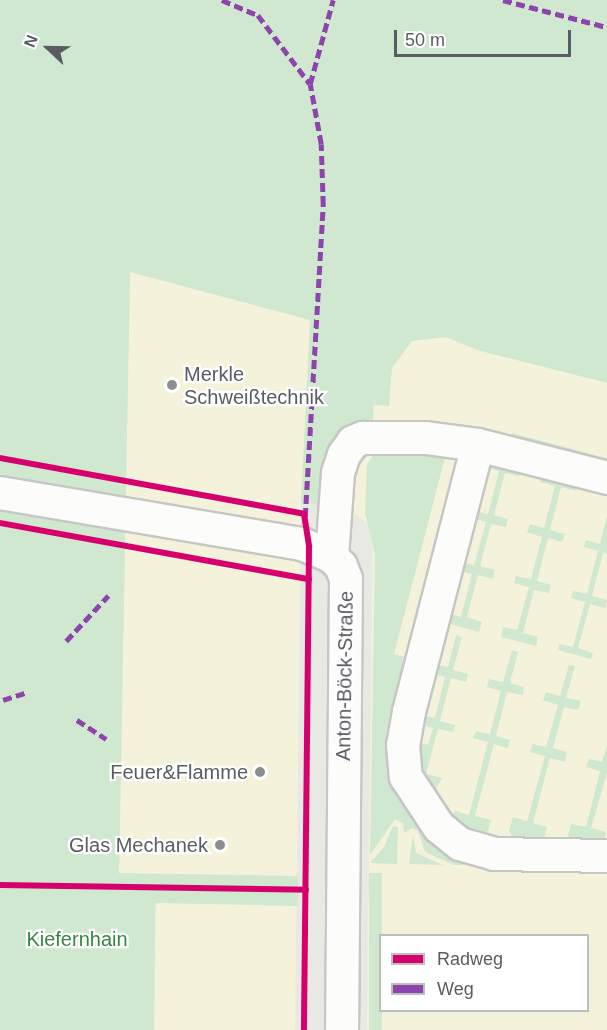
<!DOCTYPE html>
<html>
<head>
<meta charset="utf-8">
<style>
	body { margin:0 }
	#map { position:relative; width:607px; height:1030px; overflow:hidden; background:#e9e9e3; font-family:Arial,sans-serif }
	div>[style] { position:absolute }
	.commercial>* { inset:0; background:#f5f2db }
	.green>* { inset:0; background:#d0e7d0; transform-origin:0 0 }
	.roads { filter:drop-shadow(2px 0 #c6c7c5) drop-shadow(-2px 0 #c6c7c5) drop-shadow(0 2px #c6c7c5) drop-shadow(0 -2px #c6c7c5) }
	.minor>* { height:32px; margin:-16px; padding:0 16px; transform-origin:16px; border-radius:16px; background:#fcfcfb }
	.quiet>* { height:4.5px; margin-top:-2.25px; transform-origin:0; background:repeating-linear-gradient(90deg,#8e44ad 0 9px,transparent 0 13.5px) }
	.cycleway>* { height:6px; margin:-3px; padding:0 3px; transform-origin:3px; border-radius:3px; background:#d6006c }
	.dots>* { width:16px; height:16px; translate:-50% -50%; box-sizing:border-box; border:3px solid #fff; border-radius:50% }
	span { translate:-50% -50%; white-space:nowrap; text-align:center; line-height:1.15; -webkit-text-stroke:4.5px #fff; paint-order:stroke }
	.poi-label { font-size:20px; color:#595c62 }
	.left { translate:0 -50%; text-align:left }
	.right { translate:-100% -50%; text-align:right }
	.street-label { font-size:20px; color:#595c62 }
	.park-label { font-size:20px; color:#348641 }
	.legend { position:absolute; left:379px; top:934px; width:210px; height:78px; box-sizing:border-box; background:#fff; border:2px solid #bdbec0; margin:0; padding:8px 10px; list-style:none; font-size:18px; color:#595c62 }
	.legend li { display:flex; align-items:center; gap:12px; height:30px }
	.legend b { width:30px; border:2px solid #bdbec0 }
	.north { position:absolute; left:18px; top:18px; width:60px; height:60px; -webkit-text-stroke:4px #fff; paint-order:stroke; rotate:292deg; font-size:16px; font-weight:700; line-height:24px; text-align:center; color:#595c62 }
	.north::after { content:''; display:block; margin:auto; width:21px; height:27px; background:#595c62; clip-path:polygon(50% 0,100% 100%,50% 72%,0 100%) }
	.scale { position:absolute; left:394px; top:30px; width:177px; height:27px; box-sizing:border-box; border:3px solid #595c62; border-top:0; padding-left:8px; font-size:18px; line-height:21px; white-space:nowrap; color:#595c62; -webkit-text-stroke:4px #fff; paint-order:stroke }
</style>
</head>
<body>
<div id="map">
	<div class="commercial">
		<i style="clip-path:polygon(evenodd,130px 272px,310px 320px,607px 357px,607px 1030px,367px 1030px,373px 535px,368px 523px,350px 511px,301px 502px,295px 1030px,154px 1030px,157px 874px,119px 873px,130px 272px,380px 936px,588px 936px,588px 1010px,380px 1010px,380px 936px)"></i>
	</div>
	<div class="green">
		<i style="clip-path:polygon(0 0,607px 0,607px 383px,477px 350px,446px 337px,412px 341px,392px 368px,389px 406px,374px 405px,373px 420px,387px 420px,387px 424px,358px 427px,325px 506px,301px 502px,310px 320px,130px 272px,119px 873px,298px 876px,298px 906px,155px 903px,154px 1030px,0 1030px)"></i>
		<i style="left:512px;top:433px;width:98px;height:6px;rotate:15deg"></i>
		<i style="clip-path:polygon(375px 452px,446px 454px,394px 654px,409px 658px,398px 792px,412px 818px,435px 841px,481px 865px,454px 865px,425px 852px,418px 831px,412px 828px,404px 833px,403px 823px,395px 819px,370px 855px,375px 554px,365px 513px,367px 465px)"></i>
		<i style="clip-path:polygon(487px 460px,521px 469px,519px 476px,505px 473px,494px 515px,508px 519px,506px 527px,491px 524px,480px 566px,495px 570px,493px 579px,478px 575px,467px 617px,482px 622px,479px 632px,444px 622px,447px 613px,461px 617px,472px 574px,457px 570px,459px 562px,474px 565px,486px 522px,471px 518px,473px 510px,488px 514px,499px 471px,485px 467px)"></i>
		<i style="clip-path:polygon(542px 475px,578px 484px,576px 491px,561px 487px,550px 530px,565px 534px,562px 542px,548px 538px,537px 581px,551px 585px,549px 593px,534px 590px,523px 633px,538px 637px,536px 646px,501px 637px,503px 627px,517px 630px,529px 587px,514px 583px,516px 576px,531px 579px,542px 537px,527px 532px,530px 524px,544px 528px,555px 486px,540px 482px)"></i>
		<i style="clip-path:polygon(607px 516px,607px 554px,603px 553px,592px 596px,607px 600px,605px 608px,590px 604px,578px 648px,593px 653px,591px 659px,558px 650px,559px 644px,573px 647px,585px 602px,571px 598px,573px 591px,587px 594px,598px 551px,584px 547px,586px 540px,600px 544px)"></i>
		<i style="clip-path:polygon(456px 635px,462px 637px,453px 670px,468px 674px,466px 682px,451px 678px,440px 721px,455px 725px,453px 732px,438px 729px,426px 774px,442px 778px,434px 793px,425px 790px,414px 741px,428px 745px,433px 728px,418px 724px,420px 715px,435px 718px,445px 677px,431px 673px,433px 664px,448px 667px)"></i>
		<i style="clip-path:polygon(512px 650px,518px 652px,510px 683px,524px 687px,523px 695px,507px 692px,496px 736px,510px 740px,508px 748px,494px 744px,475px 816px,491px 820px,488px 832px,480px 836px,465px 830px,452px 818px,455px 811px,469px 815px,488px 742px,473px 738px,476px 731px,490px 734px,501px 691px,487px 687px,489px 679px,503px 682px)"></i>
		<i style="clip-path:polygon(569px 665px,575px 666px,566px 698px,581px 701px,578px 710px,564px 707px,553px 748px,567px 752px,565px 762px,550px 758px,533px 823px,547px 827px,544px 840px,513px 839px,509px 831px,513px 817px,527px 821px,545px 756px,530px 752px,533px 744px,546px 747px,558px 705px,543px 700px,546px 692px,560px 696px)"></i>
		<i style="clip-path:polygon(607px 745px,607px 773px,591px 828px,606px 832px,604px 840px,571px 841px,568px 835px,571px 824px,586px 827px,600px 771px,586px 767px,589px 759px,602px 762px)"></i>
		<i style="clip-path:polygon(393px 826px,398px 827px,397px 864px,370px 863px,384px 847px)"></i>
		<i style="clip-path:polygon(413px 835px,416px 853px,443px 865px,409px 864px)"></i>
		<i style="left:369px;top:873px;width:13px;height:157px"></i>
	</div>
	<div class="roads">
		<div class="minor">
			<i style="left:478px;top:445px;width:276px;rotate:104.5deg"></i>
			<i style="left:409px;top:712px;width:34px;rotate:100deg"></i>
			<i style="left:403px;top:745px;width:32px;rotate:85deg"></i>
			<i style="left:406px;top:777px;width:60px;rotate:56.6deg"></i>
			<i style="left:439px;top:827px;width:27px;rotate:39deg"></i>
			<i style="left:460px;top:844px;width:35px;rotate:16deg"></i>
			<i style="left:494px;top:854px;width:113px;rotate:1deg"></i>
			<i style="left:0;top:493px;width:306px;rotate:9.6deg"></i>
			<i style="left:302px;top:544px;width:33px;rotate:23deg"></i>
			<i style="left:332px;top:557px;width:13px;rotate:45deg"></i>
			<i style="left:341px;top:566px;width:14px;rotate:69deg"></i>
			<i style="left:346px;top:579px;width:451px;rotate:90.5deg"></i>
			<i style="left:332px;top:557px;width:84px;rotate:-85.9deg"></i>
			<i style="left:338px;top:473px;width:19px;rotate:-72deg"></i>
			<i style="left:344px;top:455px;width:16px;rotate:-55deg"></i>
			<i style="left:353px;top:442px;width:11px;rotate:-22deg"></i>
			<i style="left:363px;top:438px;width:63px"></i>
			<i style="left:426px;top:438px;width:52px;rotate:7.7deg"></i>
			<i style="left:478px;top:445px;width:133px;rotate:14.3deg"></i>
		</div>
	</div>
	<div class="quiet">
		<i style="left:222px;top:0;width:39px;rotate:23deg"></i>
		<i style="left:258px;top:15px;width:86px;rotate:53deg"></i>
		<i style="left:503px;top:0;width:107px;rotate:14.6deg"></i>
		<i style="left:305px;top:517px;width:313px;rotate:-86.7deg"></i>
		<i style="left:323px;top:205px;width:61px;rotate:-91.9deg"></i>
		<i style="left:321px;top:144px;width:61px;rotate:-100.4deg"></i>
		<i style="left:310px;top:84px;width:87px;rotate:-74.7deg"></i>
		<i style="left:66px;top:641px;width:62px;rotate:-47deg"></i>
		<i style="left:3px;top:700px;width:25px;rotate:-18deg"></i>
		<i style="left:77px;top:720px;width:35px;rotate:33deg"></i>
	</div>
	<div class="cycleway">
		<i style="left:0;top:458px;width:309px;rotate:10.4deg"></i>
		<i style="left:304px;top:514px;width:33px;rotate:81deg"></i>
		<i style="left:309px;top:547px;width:483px;rotate:90.6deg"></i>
		<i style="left:0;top:523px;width:314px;rotate:10.3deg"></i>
		<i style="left:0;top:885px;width:306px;rotate:0.9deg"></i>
	</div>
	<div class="dots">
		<i style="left:172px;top:385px;background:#8b8d8f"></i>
		<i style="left:260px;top:772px;background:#8b8d8f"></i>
		<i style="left:220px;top:845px;background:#8b8d8f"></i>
	</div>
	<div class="poi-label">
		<span class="left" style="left:184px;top:386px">Merkle<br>Schweißtechnik</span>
		<span class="right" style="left:248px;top:772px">Feuer&amp;Flamme</span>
		<span class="right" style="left:208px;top:845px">Glas Mechanek</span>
	</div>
	<div class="street-label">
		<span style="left:345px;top:676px;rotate:-89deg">Anton-Böck-Straße</span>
	</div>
	<div class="park-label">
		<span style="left:77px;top:939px">Kiefernhain</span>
	</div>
	<ul class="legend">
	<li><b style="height:8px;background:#d6006c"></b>Radweg</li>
	<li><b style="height:8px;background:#8e44ad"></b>Weg</li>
	</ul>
	<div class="north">N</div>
	<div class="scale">50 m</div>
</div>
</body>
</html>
